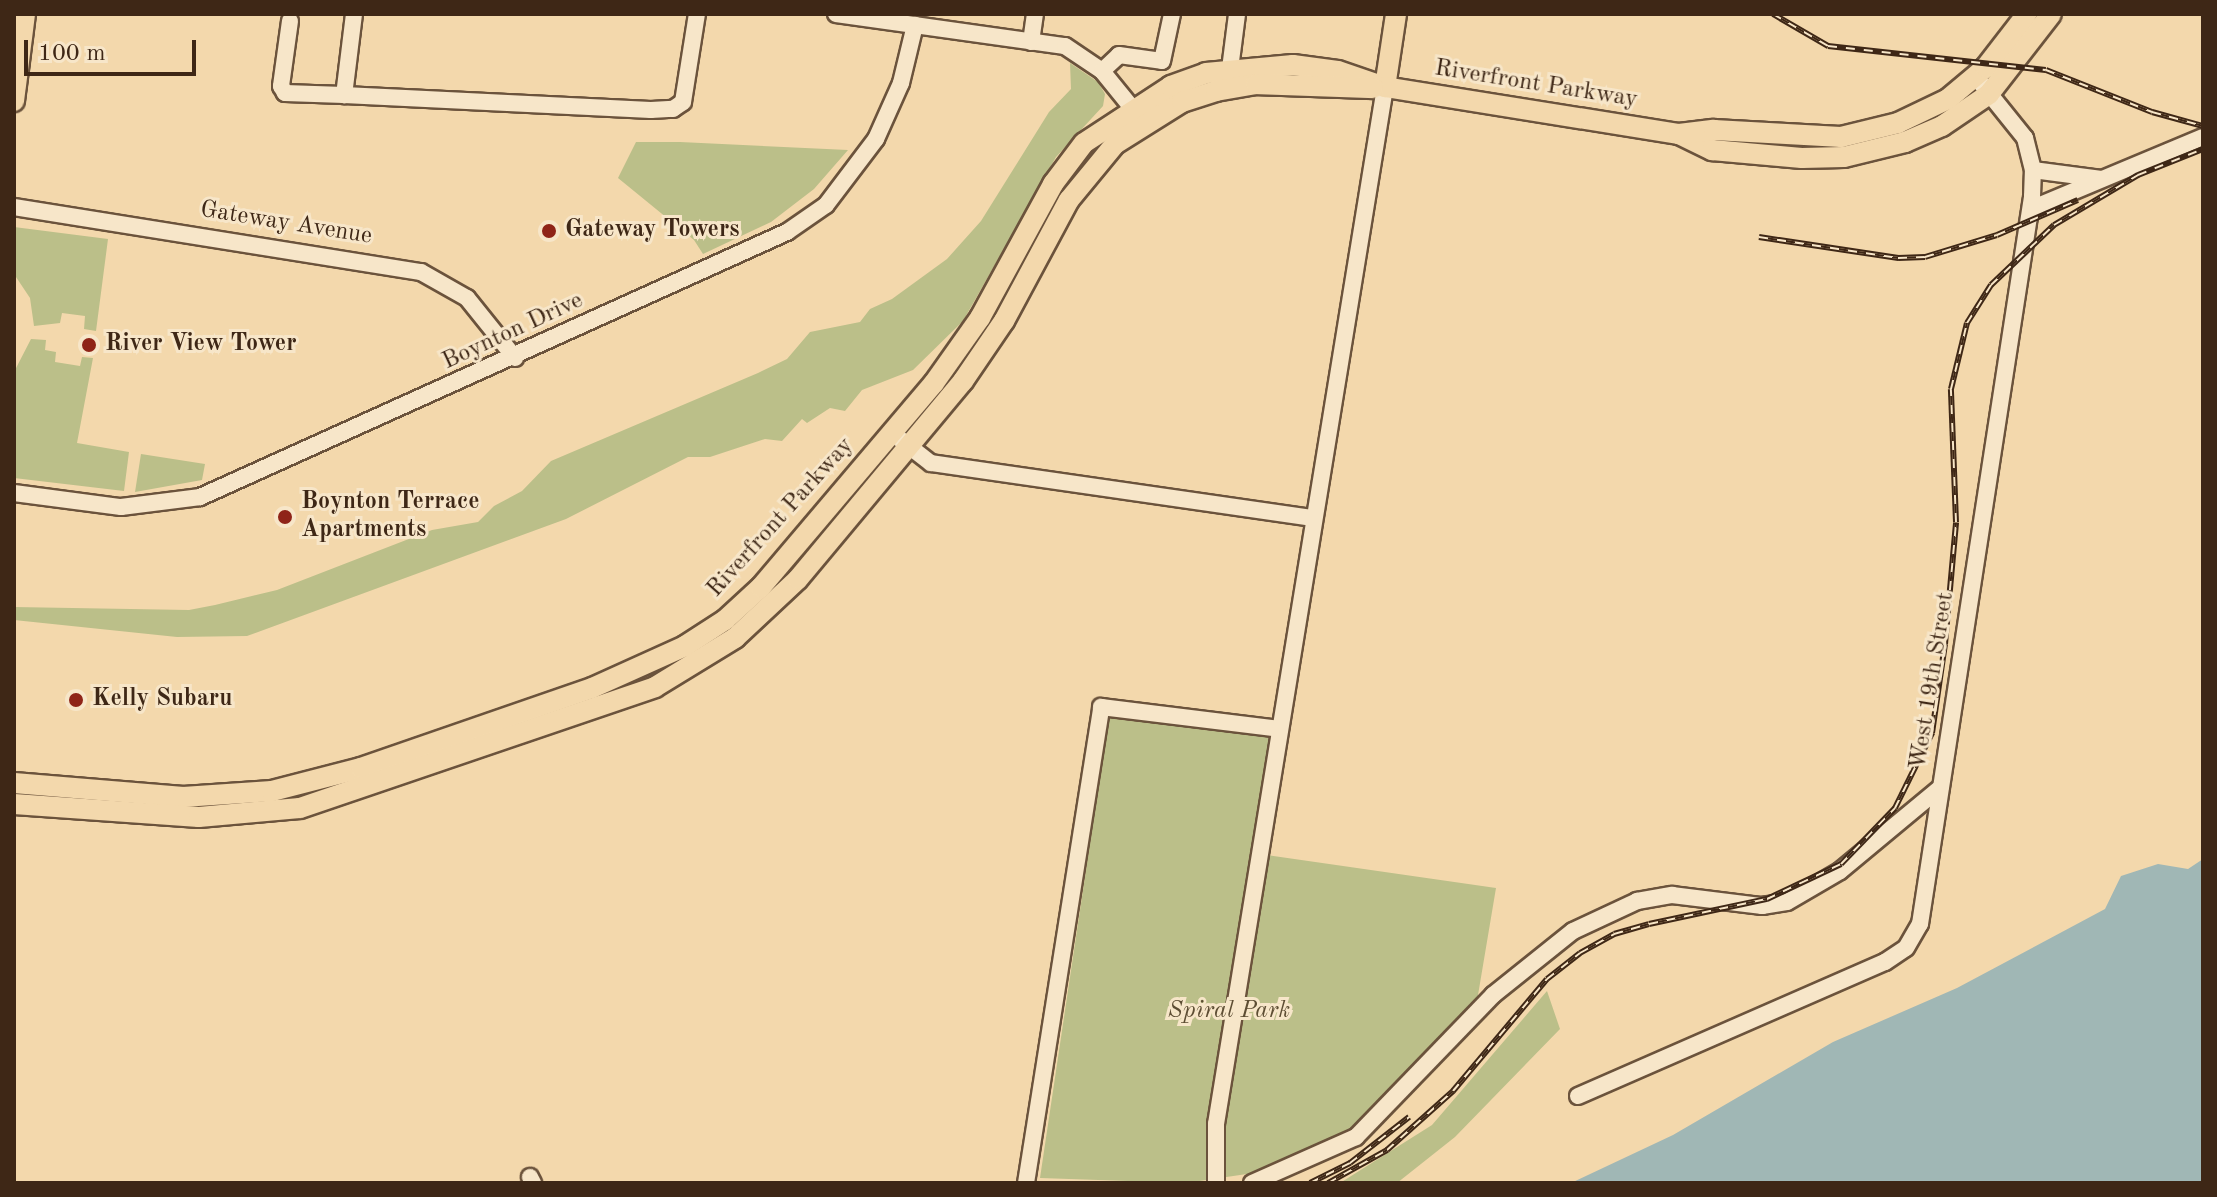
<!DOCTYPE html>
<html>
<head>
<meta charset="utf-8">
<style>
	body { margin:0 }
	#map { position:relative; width:2217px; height:1197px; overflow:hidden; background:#f3d8ac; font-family:"Old Standard TT",serif }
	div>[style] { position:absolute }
	.green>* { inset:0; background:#bbbf89 }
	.water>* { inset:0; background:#a0b7b5 }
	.roads { filter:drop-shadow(2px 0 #6b533c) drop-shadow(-2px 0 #6b533c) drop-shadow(0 2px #6b533c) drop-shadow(0 -2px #6b533c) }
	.minor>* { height:16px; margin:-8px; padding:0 8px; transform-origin:8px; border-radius:8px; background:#f7e6c9 }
	.major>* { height:20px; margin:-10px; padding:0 10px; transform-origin:10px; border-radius:10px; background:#f3d8ac }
	.rail>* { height:6px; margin-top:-3px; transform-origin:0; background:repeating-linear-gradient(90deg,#f7e6c9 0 9px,#3e2716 0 18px); box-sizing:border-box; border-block:2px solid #3e2716 }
	.dots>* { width:22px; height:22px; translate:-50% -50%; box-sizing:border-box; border:4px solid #f7e6c9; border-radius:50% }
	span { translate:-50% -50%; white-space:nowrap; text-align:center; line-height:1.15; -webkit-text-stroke:6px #f7e6c9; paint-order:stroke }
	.street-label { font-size:24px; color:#3e2716 }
	.poi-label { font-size:24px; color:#3e2716; font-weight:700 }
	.left { translate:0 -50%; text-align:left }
	.park-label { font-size:24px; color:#5d4d33; font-style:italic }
	.frame { position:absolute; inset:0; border:16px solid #3e2716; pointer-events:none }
	.scale { position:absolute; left:24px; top:40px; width:172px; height:36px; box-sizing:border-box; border:4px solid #3e2716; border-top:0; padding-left:10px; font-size:24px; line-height:28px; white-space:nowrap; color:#3e2716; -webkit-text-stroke:6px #f7e6c9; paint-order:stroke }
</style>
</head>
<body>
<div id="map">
	<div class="green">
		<i style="clip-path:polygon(1070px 63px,1098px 82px,1105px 94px,1103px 106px,1056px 157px,963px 321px,913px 370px,862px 390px,845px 411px,830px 408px,807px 423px,802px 419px,782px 441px,765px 439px,710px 457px,688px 457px,566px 519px,247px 636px,177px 637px,14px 620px,14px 607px,189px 610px,215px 605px,277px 590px,432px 530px,478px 522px,494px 506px,522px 491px,551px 461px,758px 373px,787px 359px,810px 332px,860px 322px,870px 309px,892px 299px,947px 259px,981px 221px,1049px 112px,1071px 89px)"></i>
		<i style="clip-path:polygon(636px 142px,680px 142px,848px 150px,814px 189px,771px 222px,703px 254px,694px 240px,618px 178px)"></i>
		<i style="clip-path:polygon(14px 227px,108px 239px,96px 331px,84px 329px,85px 316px,62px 313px,60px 323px,34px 326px,30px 298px,14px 274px)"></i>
		<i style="clip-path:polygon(31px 339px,46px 340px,45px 350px,56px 352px,55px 362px,80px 366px,82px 357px,93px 358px,77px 443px,129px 452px,124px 491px,14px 478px,14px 372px)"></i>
		<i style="clip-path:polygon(141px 454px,205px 464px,202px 480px,135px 492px)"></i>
		<i style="clip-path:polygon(1109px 716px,1271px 733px,1253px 853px,1496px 888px,1477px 1001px,1359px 1125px,1315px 1152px,1267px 1171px,1186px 1183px,1040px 1178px)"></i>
		<i style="clip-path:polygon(1547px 991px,1560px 1029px,1455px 1137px,1397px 1183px,1340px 1183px,1432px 1125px)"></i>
	</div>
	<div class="water">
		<i style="clip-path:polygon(2203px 859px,2203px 1183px,1571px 1183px,1673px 1135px,1833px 1042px,1957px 988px,2105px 909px,2121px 876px,2158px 864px,2188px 869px)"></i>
	</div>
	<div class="roads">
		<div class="minor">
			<i style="left:354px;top:14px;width:82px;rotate:97deg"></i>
			<i style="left:344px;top:95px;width:307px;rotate:2.8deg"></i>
			<i style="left:651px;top:110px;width:22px;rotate:-3deg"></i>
			<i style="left:673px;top:109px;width:12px;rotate:-35deg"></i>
			<i style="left:683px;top:102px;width:89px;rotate:-81deg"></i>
			<i style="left:836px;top:14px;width:231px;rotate:8deg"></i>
			<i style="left:1065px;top:46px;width:45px;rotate:34deg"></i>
			<i style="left:1102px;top:71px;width:62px;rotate:50.9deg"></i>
			<i style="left:290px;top:21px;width:66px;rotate:97.9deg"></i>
			<i style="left:281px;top:86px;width:8px;rotate:60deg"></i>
			<i style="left:285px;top:93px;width:59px;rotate:1.9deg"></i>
			<i style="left:1031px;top:42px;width:28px;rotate:-82deg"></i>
			<i style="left:1230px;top:69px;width:55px;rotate:-82.7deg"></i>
			<i style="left:1102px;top:71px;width:23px;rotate:-43deg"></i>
			<i style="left:1119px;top:55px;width:43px;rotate:7.9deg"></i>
			<i style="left:1162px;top:61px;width:48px;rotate:-78deg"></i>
			<i style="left:2033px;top:170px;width:69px;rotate:7.5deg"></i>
			<i style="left:14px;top:207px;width:412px;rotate:9.1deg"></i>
			<i style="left:421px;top:272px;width:53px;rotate:29.5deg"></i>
			<i style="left:467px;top:298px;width:77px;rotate:51.3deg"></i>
			<i style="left:2031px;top:209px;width:186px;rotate:-22.7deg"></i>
			<i style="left:900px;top:439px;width:39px;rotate:38deg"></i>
			<i style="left:931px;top:463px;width:387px;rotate:8.2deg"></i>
			<i style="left:14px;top:493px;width:108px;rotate:7.5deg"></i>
			<i style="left:121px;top:507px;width:80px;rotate:-7.2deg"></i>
			<i style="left:200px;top:497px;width:644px;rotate:-24.3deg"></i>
			<i style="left:787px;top:232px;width:47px;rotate:-34.7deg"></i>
			<i style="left:826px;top:205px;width:83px;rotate:-52.9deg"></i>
			<i style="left:876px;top:139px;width:61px;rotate:-65.9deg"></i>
			<i style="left:901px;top:83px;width:60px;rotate:-76.4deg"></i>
			<i style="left:1578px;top:1096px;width:335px;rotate:-23.6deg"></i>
			<i style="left:1885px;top:962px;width:25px;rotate:-34deg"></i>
			<i style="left:1906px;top:948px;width:28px;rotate:-60deg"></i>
			<i style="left:1920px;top:924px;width:736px;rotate:-81.24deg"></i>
			<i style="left:2032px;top:197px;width:27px;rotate:-88deg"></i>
			<i style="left:2033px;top:170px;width:33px;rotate:-104deg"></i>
			<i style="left:2025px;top:138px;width:78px;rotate:-128.8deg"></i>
			<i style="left:530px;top:1177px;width:7px;rotate:63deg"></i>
			<i style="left:1026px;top:1183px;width:482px;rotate:-81deg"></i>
			<i style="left:1101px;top:707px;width:180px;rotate:7deg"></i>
			<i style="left:1216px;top:1183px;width:59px;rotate:-90deg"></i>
			<i style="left:1216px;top:1124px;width:1051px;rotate:-80.74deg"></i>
			<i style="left:1252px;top:1183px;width:114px;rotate:-23.9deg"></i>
			<i style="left:1356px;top:1137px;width:197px;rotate:-46deg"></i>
			<i style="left:1493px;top:995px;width:102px;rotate:-38.7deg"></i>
			<i style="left:1573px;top:931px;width:71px;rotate:-25.1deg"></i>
			<i style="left:1637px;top:901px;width:36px;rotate:-10deg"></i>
			<i style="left:1672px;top:895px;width:91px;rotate:7deg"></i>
			<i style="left:1762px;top:906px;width:25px;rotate:-9deg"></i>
			<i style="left:1787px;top:902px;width:61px;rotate:-30.3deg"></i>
			<i style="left:1840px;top:871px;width:131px;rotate:-39.7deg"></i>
		</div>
		<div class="major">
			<i style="left:1385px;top:87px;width:74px;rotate:-81.4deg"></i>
			<i style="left:14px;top:101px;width:88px;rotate:-82.8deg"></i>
			<i style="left:1679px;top:134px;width:37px;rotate:26deg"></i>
			<i style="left:1712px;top:150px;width:90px;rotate:5.1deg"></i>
			<i style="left:1802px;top:158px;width:42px;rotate:-1.4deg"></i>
			<i style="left:1844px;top:157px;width:63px;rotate:-13.8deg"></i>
			<i style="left:1905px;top:142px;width:40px;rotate:-23.4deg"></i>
			<i style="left:1942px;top:126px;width:57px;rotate:-34.2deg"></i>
			<i style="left:1989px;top:94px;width:101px;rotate:-52.2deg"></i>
			<i style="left:14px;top:783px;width:170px;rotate:4.7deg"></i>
			<i style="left:183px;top:797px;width:89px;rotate:-3.9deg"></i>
			<i style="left:272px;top:791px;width:92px;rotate:-14.5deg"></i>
			<i style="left:361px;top:768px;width:244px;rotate:-19.1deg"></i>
			<i style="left:592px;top:688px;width:102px;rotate:-24.3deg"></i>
			<i style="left:685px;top:646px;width:48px;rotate:-33deg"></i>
			<i style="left:725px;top:620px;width:49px;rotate:-42.5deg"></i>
			<i style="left:761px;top:587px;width:267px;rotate:-49.7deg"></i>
			<i style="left:934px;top:383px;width:80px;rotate:-54.7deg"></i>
			<i style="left:980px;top:318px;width:153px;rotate:-61.4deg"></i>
			<i style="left:1053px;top:184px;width:51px;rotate:-52.9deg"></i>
			<i style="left:1084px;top:143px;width:104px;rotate:-33.2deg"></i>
			<i style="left:1171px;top:86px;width:37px;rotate:-20deg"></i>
			<i style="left:1206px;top:73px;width:87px;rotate:-5.3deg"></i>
			<i style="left:1293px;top:65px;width:45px;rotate:7.6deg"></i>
			<i style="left:1338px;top:71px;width:50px;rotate:18.8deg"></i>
			<i style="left:1385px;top:87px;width:298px;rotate:9.1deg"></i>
			<i style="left:1679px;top:134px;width:35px;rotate:-7deg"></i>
			<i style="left:1714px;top:130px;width:127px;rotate:3.2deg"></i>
			<i style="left:1841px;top:137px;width:59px;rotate:-13.8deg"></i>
			<i style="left:1898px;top:123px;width:55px;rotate:-25.6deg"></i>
			<i style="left:1948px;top:99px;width:50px;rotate:-40.1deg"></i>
			<i style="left:1986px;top:67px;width:67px;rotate:-52.3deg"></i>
			<i style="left:14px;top:804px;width:185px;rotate:4deg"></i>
			<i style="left:199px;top:817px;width:101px;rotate:-5.1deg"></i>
			<i style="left:300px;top:808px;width:375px;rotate:-18.8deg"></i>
			<i style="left:655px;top:687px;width:94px;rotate:-31.5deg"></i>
			<i style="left:735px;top:638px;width:86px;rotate:-43.1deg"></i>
			<i style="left:798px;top:579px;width:258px;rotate:-50.2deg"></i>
			<i style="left:963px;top:381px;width:73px;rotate:-55.7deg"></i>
			<i style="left:1004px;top:321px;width:137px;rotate:-61.8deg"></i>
			<i style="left:1069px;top:200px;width:72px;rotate:-50.6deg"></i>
			<i style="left:1115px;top:144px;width:79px;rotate:-32.1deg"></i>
			<i style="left:1182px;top:102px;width:36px;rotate:-18deg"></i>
			<i style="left:1216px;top:91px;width:41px;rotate:-9.9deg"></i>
			<i style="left:1256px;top:84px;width:117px;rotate:2deg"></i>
		</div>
	</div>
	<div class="rail">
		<i style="left:1773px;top:14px;width:64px;rotate:30.2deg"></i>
		<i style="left:1828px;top:46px;width:219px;rotate:6.3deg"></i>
		<i style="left:2046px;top:70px;width:114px;rotate:21.6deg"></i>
		<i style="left:2152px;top:112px;width:53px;rotate:15.4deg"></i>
		<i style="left:1759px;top:237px;width:141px;rotate:8.6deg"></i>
		<i style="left:1898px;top:258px;width:27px;rotate:-2deg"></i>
		<i style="left:1925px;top:257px;width:75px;rotate:-17deg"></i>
		<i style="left:1997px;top:235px;width:88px;rotate:-23.4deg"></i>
		<i style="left:1310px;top:1183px;width:45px;rotate:-26.6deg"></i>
		<i style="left:1350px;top:1163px;width:75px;rotate:-37.9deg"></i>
		<i style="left:1328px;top:1183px;width:68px;rotate:-29.2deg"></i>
		<i style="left:1387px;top:1150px;width:89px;rotate:-41.8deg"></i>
		<i style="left:1453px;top:1091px;width:146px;rotate:-50deg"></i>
		<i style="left:1547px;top:979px;width:42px;rotate:-38.2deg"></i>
		<i style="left:1580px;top:953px;width:39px;rotate:-29deg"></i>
		<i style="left:1614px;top:934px;width:36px;rotate:-16deg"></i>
		<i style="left:1649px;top:924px;width:121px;rotate:-12deg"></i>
		<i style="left:1767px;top:899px;width:82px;rotate:-25.3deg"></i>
		<i style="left:1841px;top:864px;width:78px;rotate:-46deg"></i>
		<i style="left:1895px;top:808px;width:84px;rotate:-63.7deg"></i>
		<i style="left:1932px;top:733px;width:90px;rotate:-81.7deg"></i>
		<i style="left:1945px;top:644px;width:122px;rotate:-84.8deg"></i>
		<i style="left:1956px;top:522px;width:133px;rotate:-92.2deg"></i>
		<i style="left:1951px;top:389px;width:68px;rotate:-76.4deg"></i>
		<i style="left:1967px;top:323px;width:45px;rotate:-57.7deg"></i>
		<i style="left:1991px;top:285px;width:87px;rotate:-43.6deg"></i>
		<i style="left:2054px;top:225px;width:98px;rotate:-30.8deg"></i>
		<i style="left:2138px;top:175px;width:70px;rotate:-21.8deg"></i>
	</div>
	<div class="dots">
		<i style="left:549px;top:231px;background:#8f2418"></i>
		<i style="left:89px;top:345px;background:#8f2418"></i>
		<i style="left:285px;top:517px;background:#8f2418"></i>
		<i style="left:76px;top:700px;background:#8f2418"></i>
	</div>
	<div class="street-label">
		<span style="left:1536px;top:85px;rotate:9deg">Riverfront Parkway</span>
		<span style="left:286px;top:224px;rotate:9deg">Gateway Avenue</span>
		<span style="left:513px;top:332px;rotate:-25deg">Boynton Drive</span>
		<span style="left:781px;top:518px;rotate:-48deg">Riverfront Parkway</span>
		<span style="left:1933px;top:681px;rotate:-81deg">West 19th Street</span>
	</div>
	<div class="poi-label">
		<span class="left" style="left:565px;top:231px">Gateway Towers</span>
		<span class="left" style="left:105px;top:345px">River View Tower</span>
		<span class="left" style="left:301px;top:517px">Boynton Terrace<br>Apartments</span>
		<span class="left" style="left:92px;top:700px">Kelly Subaru</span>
	</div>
	<div class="park-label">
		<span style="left:1229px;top:1012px">Spiral Park</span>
	</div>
	<div class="frame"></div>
	<div class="scale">100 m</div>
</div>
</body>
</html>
